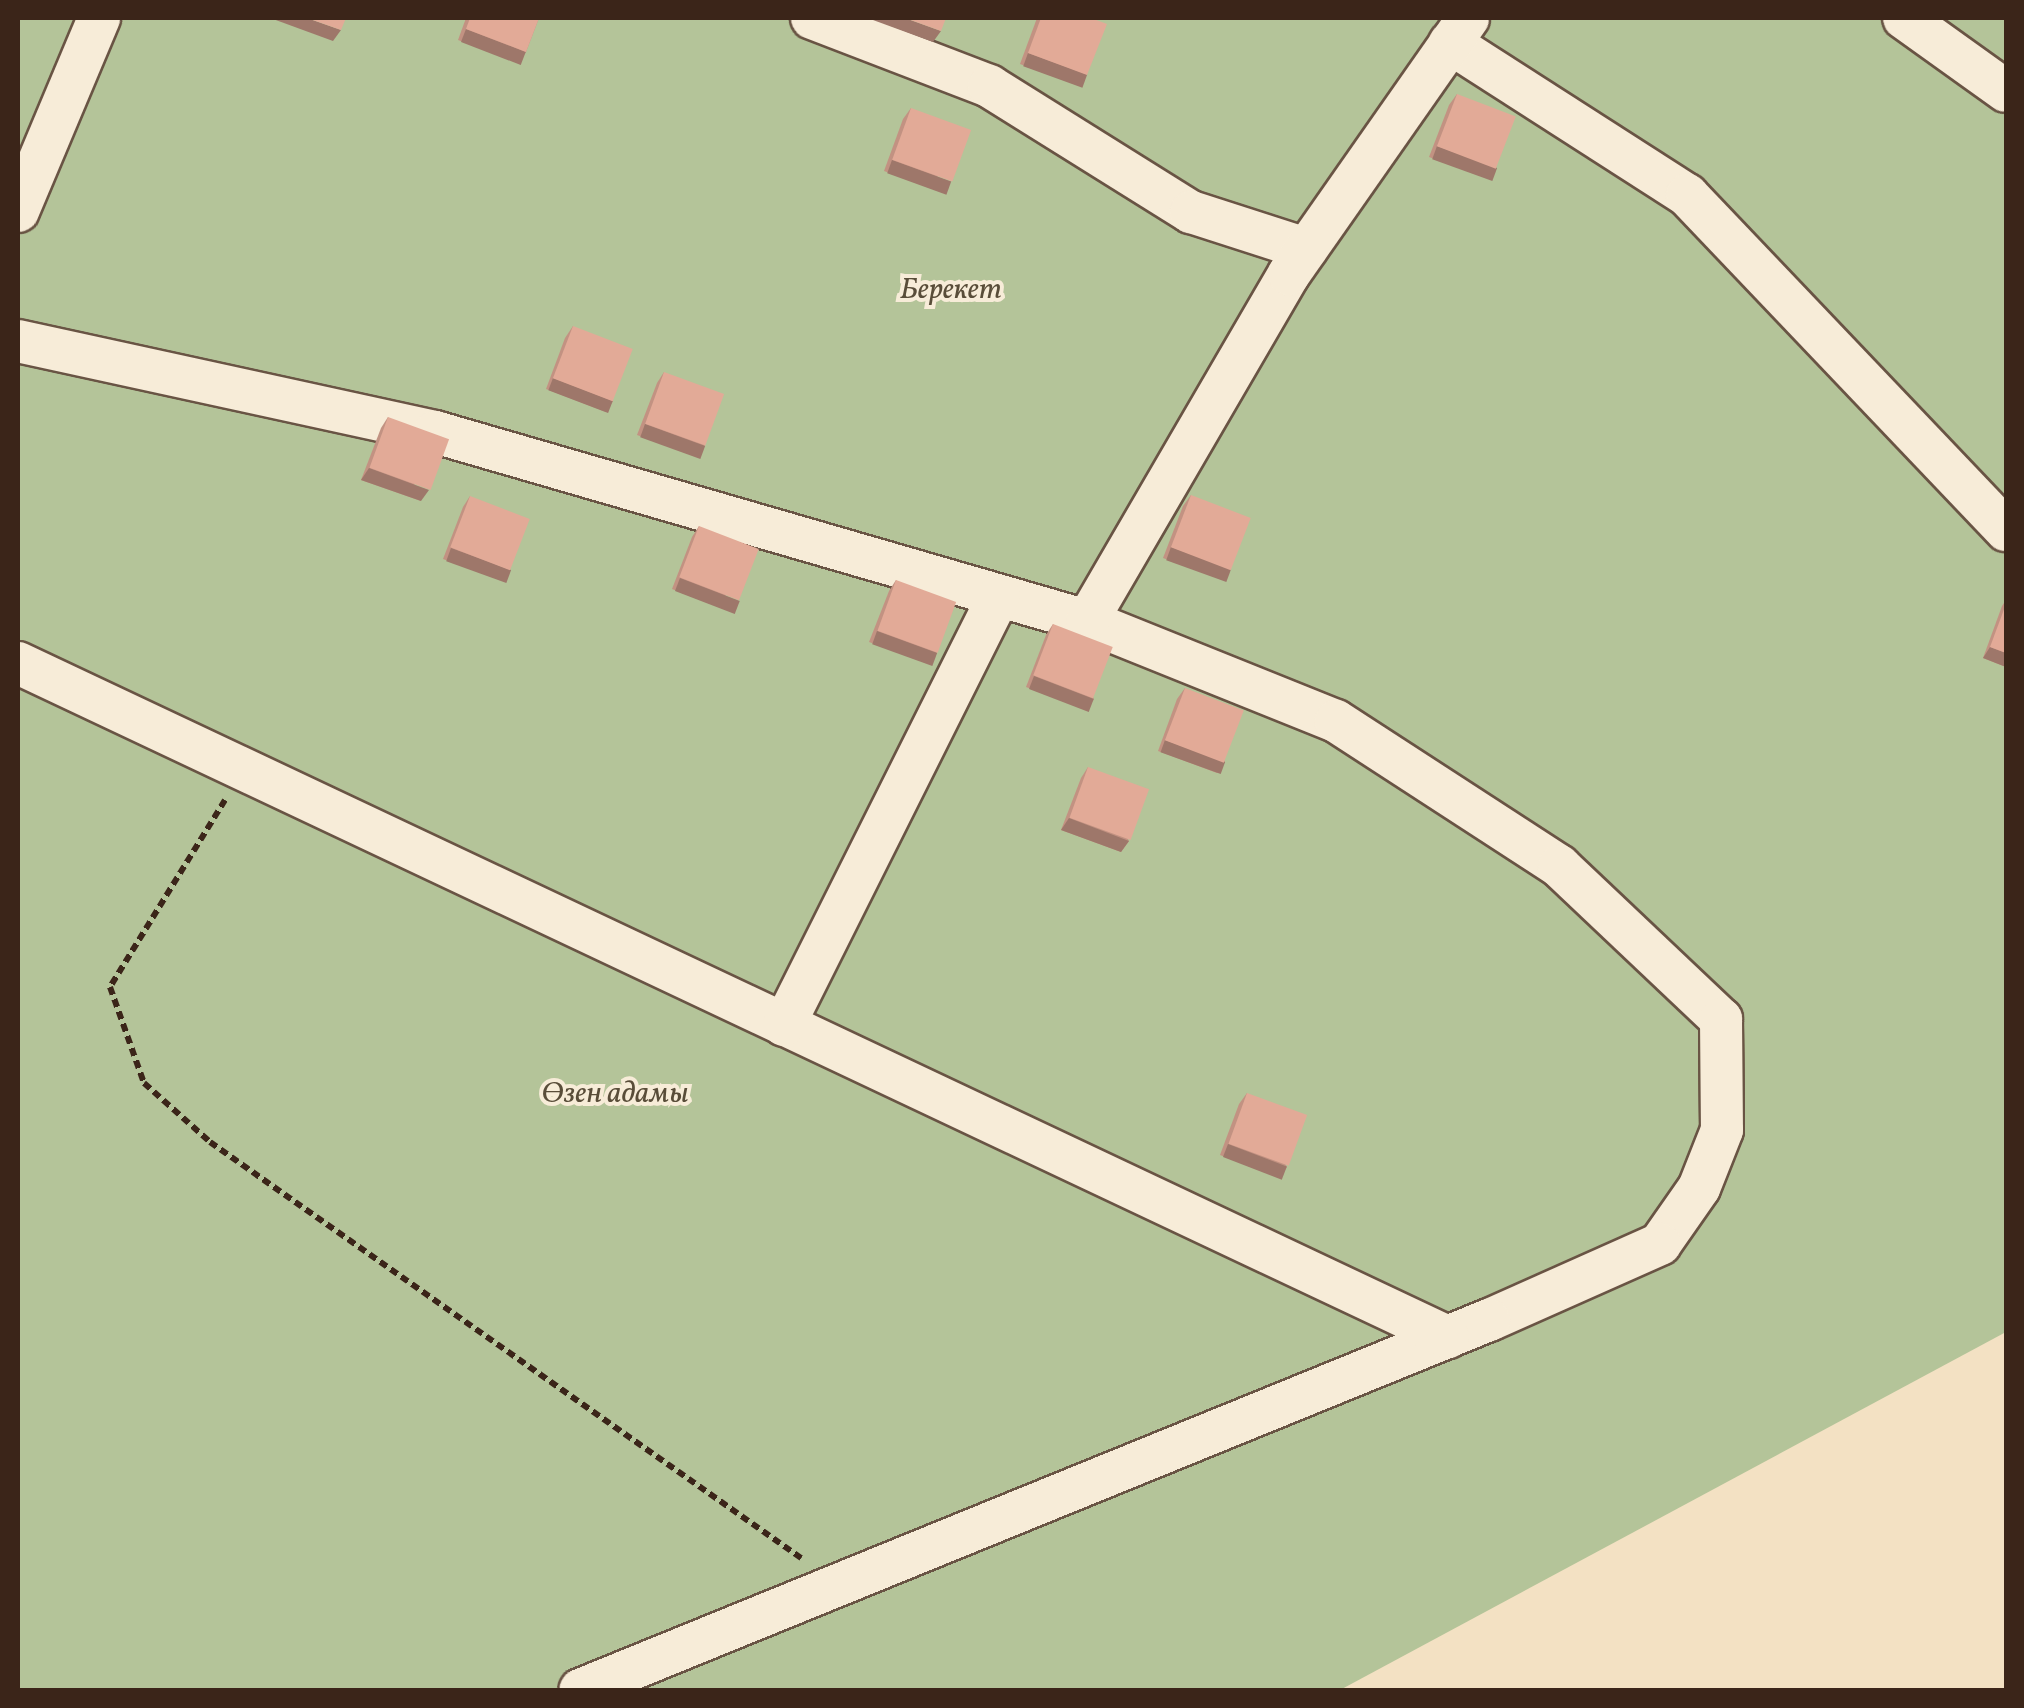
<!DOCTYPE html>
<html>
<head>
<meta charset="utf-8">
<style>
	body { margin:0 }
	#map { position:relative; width:2024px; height:1708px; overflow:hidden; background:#f3e1c3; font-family:Vollkorn,serif }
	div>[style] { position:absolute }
	.green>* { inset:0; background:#b4c499 }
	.path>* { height:6px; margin-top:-3px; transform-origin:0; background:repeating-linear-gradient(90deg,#3b2519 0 8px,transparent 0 13px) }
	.roads { filter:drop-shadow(2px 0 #695444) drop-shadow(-2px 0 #695444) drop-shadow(0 2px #695444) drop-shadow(0 -2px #695444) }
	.minor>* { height:42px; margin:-21px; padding:0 21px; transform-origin:21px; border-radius:21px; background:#f7ecd8 }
	.wall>* { inset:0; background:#c29282 }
	.shaded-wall>* { inset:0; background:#9e776a; transform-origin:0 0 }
	.building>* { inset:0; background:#e2aa97; transform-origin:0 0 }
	span { translate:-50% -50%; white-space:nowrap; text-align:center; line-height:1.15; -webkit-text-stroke:8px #f7ecd8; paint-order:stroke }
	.park-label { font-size:30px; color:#594d39; font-style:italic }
	.frame { position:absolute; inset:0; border:20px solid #3b2519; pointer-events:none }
</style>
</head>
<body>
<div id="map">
	<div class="green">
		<i style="clip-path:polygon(18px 18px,2006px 18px,2006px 1332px,1340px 1690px,18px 1690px)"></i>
	</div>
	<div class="path">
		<i style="left:225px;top:800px;width:220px;rotate:121.6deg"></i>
		<i style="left:110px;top:987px;width:102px;rotate:70.5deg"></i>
		<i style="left:144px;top:1083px;width:89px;rotate:41.8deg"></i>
		<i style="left:210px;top:1142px;width:723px;rotate:35.14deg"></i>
	</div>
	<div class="roads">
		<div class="minor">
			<i style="left:812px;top:18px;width:190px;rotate:21deg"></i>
			<i style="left:989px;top:86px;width:238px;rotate:32deg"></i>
			<i style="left:1191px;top:212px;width:121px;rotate:17.8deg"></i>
			<i style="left:1904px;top:18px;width:125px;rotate:35.6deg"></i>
			<i style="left:1450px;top:43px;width:282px;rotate:32.7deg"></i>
			<i style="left:1687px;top:195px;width:463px;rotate:46.4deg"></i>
			<i style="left:18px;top:211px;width:209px;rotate:-67.2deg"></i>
			<i style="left:18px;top:341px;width:427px;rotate:12.3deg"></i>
			<i style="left:435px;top:432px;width:679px;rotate:16.17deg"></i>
			<i style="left:1087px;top:621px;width:268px;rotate:21.9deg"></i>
			<i style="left:1336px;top:721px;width:266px;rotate:33deg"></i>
			<i style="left:1559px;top:866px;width:223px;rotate:43.4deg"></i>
			<i style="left:1721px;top:1019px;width:111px;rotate:89.5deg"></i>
			<i style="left:1722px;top:1130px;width:62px;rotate:111.6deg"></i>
			<i style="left:1699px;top:1188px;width:68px;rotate:124.9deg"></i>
			<i style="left:1660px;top:1244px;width:187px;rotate:156deg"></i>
			<i style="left:1489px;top:1320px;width:981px;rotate:157.85deg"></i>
			<i style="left:1087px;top:621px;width:402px;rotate:-59.8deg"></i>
			<i style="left:1289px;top:274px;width:312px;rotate:-55deg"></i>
			<i style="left:18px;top:663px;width:1581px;rotate:25.24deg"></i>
			<i style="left:784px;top:1025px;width:480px;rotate:-63.4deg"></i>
		</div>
	</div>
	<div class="wall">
		<i style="clip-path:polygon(466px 18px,539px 18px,526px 52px,518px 63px,458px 40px)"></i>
		<i style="clip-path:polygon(1037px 18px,1091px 18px,1080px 86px,1020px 64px)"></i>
		<i style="clip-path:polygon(1457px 94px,1489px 179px,1429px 157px,1449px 105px)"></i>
		<i style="clip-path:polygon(911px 108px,944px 193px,884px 171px,903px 119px)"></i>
		<i style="clip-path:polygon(573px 326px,613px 401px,606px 412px,546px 389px,565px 338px)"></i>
		<i style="clip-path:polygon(664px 372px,705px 446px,697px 457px,637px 435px,657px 383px)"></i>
		<i style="clip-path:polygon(388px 417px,421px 501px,361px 480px,381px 428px)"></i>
		<i style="clip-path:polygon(1191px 495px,1231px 569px,1224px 580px,1163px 558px,1183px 506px)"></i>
		<i style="clip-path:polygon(470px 496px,503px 581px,443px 559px,463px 507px)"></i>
		<i style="clip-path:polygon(699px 526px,732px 612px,672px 589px,692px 537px)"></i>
		<i style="clip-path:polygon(896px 580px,937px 653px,929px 664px,869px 642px,889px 591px)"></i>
		<i style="clip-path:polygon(2006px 600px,2006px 667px,1983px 658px,2002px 606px)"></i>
		<i style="clip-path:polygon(1053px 624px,1094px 699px,1086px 710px,1026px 687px,1046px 635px)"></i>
		<i style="clip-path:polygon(1185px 688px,1225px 762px,1217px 773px,1158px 751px,1177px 699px)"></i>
		<i style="clip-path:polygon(1088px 767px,1129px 841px,1121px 852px,1061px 830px,1081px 778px)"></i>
		<i style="clip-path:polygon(1247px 1093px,1287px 1167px,1280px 1178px,1220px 1155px,1239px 1104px)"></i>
	</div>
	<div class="shaded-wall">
		<i style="clip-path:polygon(274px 18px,307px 18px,341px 30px,333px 41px,273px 19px)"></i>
		<i style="clip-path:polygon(875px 18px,905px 18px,941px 31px,933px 42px,873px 20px)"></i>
		<i style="left:466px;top:29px;width:64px;height:14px;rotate:21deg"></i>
		<i style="left:1028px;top:53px;width:63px;height:14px;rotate:20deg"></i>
		<i style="left:1437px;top:146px;width:64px;height:14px;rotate:20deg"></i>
		<i style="left:892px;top:160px;width:63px;height:14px;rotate:20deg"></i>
		<i style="left:553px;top:378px;width:64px;height:13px;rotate:21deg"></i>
		<i style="left:645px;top:424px;width:64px;height:14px;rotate:20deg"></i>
		<i style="clip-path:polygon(369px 468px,429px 490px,421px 501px,361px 480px)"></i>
		<i style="left:1171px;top:547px;width:64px;height:14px;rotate:20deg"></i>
		<i style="left:451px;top:548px;width:64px;height:14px;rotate:20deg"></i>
		<i style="left:680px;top:578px;width:64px;height:14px;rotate:21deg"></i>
		<i style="left:877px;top:631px;width:64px;height:14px;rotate:20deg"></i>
		<i style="clip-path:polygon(1990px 647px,2006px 653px,2006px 667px,1983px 658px)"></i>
		<i style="left:1034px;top:676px;width:64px;height:14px;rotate:21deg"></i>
		<i style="left:1165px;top:740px;width:64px;height:13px;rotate:20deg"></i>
		<i style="clip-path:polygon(1069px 818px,1129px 841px,1121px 852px,1061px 830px)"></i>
		<i style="left:1228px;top:1144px;width:63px;height:14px;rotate:21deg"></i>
	</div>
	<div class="building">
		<i style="clip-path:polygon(307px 18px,346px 18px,341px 30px)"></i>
		<i style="clip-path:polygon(470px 18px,539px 18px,526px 52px,466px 29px)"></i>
		<i style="clip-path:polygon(905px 18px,946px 18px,941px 31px)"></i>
		<i style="clip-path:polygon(1041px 18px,1091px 18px,1107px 24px,1087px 75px,1028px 53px)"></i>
		<i style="left:1457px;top:94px;width:63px;height:56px;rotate:21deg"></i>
		<i style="left:911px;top:108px;width:64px;height:55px;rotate:20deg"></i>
		<i style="left:573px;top:326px;width:64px;height:56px;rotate:21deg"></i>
		<i style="left:664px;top:372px;width:64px;height:55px;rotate:20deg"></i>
		<i style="left:388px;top:417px;width:65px;height:54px;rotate:20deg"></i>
		<i style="left:1191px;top:495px;width:64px;height:56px;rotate:21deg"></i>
		<i style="left:470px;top:496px;width:64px;height:55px;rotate:21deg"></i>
		<i style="left:699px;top:526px;width:64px;height:55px;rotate:21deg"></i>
		<i style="left:896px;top:580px;width:64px;height:54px;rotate:20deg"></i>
		<i style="clip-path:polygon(2006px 604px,2006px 653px,1990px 647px)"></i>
		<i style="left:1053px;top:624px;width:64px;height:55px;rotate:21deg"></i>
		<i style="left:1185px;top:688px;width:63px;height:56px;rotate:21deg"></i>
		<i style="left:1088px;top:767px;width:65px;height:54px;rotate:20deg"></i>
		<i style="left:1247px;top:1093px;width:64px;height:54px;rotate:20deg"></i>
	</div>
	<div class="park-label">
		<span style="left:951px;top:290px">Берекет</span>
		<span style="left:615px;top:1094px">Өзен адамы</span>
	</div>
	<div class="frame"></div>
</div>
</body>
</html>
